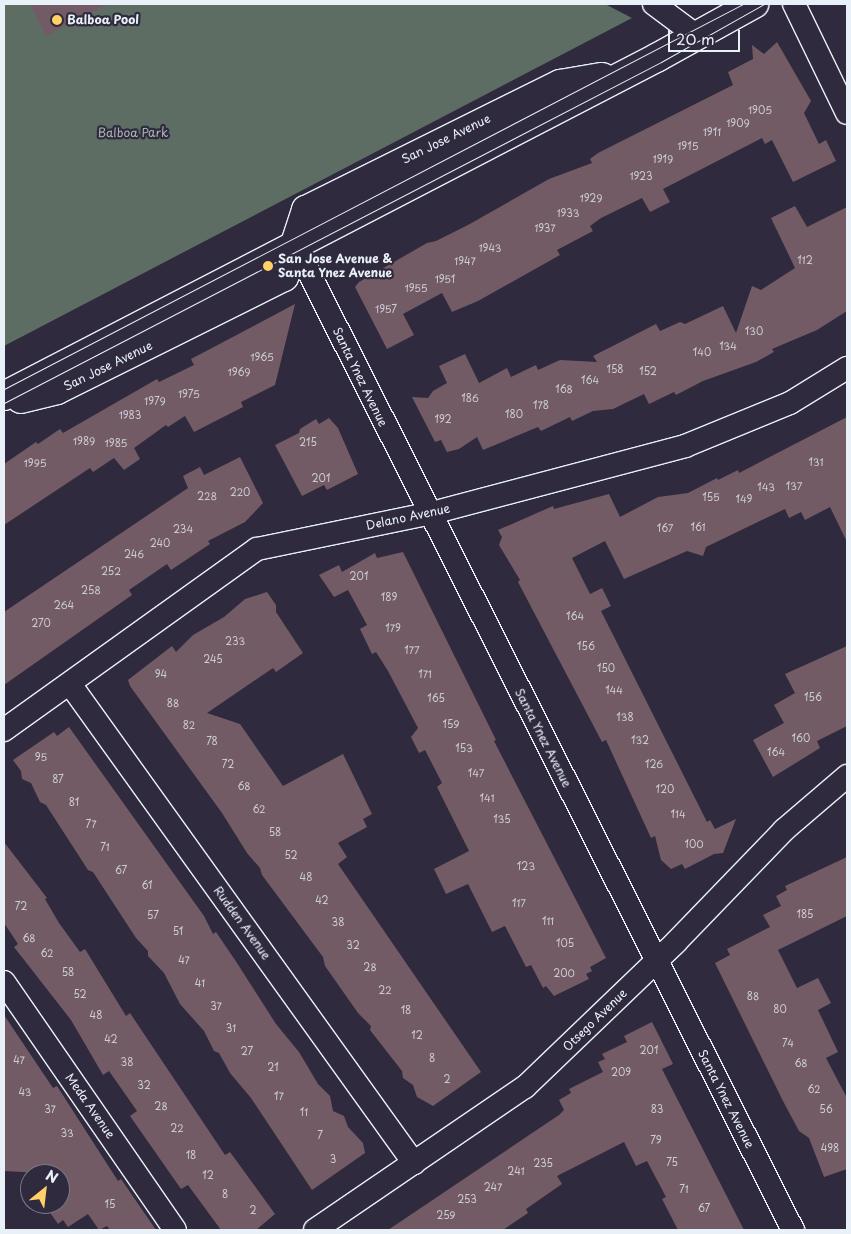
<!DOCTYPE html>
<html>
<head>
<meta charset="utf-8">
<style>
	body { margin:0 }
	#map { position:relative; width:851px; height:1234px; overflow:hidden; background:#2f2a3d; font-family:"Playpen Sans",sans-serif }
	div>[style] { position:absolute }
	.green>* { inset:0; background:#5e6d64 }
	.building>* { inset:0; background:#735b66 }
	.roads { filter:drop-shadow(1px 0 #e8f1f8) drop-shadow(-1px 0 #e8f1f8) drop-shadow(0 1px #e8f1f8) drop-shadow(0 -1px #e8f1f8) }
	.street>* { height:22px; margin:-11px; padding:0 11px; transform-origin:11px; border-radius:11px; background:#2f2a3d }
	.secondary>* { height:28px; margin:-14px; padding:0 14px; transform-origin:14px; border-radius:14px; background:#2f2a3d }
	.tram>* { height:1px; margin:-0.5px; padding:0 0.5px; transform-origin:0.5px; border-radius:0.5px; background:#e8f1f8 }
	.dots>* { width:14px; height:14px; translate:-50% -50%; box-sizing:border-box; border:2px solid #2f2a3d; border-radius:50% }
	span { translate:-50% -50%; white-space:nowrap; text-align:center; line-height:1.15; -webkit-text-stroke:4.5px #2f2a3d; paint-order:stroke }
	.number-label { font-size:10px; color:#cbccd4 }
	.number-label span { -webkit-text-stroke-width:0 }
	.poi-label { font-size:12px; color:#e8f1f8; font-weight:700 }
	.left { translate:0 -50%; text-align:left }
	.park-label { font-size:12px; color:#aab6b5 }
	.street-label { font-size:12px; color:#e8f1f8 }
	.frame { position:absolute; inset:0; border:5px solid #e8f1f8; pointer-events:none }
	.north { position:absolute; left:20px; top:1164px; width:50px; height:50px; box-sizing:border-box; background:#2f2a3d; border:1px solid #797a88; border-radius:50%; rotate:29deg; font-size:14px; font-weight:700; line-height:20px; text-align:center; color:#e8f1f8 }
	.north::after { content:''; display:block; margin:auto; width:18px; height:22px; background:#ffd166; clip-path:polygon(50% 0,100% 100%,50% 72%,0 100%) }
	.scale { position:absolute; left:668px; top:30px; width:72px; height:22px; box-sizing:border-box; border:2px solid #e8f1f8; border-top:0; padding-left:6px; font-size:15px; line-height:18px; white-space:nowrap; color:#e8f1f8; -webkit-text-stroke:4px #2f2a3d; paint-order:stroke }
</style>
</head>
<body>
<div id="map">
	<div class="green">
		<i style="clip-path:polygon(4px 4px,605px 4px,632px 18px,4px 346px)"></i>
	</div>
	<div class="building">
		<i style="clip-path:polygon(30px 4px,107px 4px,46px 36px)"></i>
		<i style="clip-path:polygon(777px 42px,811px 101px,804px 113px,819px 144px,826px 140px,836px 161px,793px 182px,772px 140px,765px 144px,762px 138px,663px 189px,670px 202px,650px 212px,642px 198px,601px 218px,590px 226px,593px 231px,557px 250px,560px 255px,478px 301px,452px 312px,442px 293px,403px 314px,414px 335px,387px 349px,355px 287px,359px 282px,427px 243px,436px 241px,468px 225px,549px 179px,592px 163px,590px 159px,598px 153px,733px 85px,728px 72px,753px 59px,752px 45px,764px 54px)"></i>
		<i style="clip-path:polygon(795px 206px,807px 227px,847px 207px,847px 311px,817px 330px,772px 349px,774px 352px,756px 362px,703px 381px,676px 395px,674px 392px,649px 404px,644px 394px,613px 409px,593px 411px,572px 421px,570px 417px,541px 431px,538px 427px,483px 450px,477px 437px,459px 449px,447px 452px,441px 440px,435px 442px,412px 397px,428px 398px,433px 391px,447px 383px,439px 366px,465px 354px,479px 383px,507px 368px,511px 377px,536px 365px,538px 370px,560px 360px,597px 362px,593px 356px,656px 324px,660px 331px,680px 322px,685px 324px,723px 306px,736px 333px,752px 286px,761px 290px,795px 268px,771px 218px)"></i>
		<i style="clip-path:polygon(295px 304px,275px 385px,241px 402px,243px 407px,194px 432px,185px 416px,168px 427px,166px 425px,134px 448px,140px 459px,124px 470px,114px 458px,93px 472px,90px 468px,4px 525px,4px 464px,36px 442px,38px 444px,60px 429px,63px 433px,157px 379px,159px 382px,194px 365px,191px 359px)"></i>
		<i style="clip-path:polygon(847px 417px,847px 542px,830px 507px,805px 520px,801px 512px,789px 518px,785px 509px,706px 547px,703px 556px,687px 551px,624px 579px,605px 541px,572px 558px,590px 594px,602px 588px,611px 606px,601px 611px,707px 822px,710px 820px,715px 829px,736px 819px,723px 853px,714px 854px,685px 869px,682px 864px,671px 869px,661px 860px,655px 836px,651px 838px,606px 740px,602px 742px,518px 582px,520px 580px,499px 545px,502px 537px,498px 530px,553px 506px,554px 509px,609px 494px,620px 517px,658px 497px,688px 493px,717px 478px,718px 480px,738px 470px,739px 473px)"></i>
		<i style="clip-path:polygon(329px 418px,338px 428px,358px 474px,327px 490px,324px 485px,302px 496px,275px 445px,299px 433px,300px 429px,316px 419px,319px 424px)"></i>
		<i style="clip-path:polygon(240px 457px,263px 503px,245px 522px,208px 541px,210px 544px,171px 570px,167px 564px,129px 590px,132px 595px,4px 685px,4px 612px,188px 488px,183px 476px,200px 467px,204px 475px)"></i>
		<i style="clip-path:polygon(403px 552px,496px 740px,494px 741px,606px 958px,590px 967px,592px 971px,586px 974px,589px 979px,554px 996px,546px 986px,543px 988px,531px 965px,526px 967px,505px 926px,492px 932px,468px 884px,446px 894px,434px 869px,469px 851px,437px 787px,442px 783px,425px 750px,419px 753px,411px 737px,418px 728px,388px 671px,376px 652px,372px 654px,360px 629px,367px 625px,348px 590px,334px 597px,319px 575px,339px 565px,342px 572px,375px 553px,377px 558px)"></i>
		<i style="clip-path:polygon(267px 592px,276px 605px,276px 612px,303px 653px,276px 672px,273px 668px,207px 713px,240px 724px,283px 786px,343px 754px,372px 814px,363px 819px,367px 827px,338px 843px,347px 857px,338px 864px,481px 1072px,433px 1106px,417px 1097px,413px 1085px,403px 1078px,402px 1071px,370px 1030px,371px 1026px,358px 1013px,325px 966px,323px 957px,262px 875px,260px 868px,247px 853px,222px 813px,130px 686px,128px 680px,172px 646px,176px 652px,193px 635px,224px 617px,245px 599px)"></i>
		<i style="clip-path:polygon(847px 646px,847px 726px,817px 741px,820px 748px,773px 777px,753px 740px,784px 723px,774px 705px,795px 693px,785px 674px)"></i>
		<i style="clip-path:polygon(69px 727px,204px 916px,213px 934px,216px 932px,237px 963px,276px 1024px,299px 1052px,318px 1084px,330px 1096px,333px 1111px,344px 1116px,348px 1127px,363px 1143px,365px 1153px,312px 1190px,251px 1098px,230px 1073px,219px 1053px,214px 1051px,204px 1031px,180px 1004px,164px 973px,148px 956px,148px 951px,136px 938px,93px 872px,88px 870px,46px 805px,40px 802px,31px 783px,22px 779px,21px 771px,13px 760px,54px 732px,57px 736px)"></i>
		<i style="clip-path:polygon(4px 842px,47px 898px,45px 899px,59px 923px,80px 952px,85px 949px,126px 1016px,130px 1013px,225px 1155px,230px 1152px,275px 1214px,256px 1230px,221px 1230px,188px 1185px,181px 1189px,130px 1116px,137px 1111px,109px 1071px,103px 1075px,71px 1020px,14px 947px,18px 944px,4px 923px)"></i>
		<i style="clip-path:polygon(847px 857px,847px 916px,778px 950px,797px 988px,818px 978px,831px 1003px,818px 1010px,838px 1052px,826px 1058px,847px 1098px,847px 1169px,824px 1177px,809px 1138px,799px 1131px,783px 1101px,715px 963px,730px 955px,727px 949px,770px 927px,763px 915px,781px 906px,776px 896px,787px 890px,785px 886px)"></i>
		<i style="clip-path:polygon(4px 1015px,53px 1088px,57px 1086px,118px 1181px,121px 1179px,156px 1230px,110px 1230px,107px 1226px,99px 1230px,88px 1214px,68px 1227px,63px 1220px,58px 1224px,44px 1204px,60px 1204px,60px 1174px,4px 1171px)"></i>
		<i style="clip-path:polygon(652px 1022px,673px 1064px,662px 1069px,744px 1230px,678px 1230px,662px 1199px,666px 1197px,647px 1161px,636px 1166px,624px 1142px,557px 1176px,562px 1184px,526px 1209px,528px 1213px,503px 1230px,388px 1230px,559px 1115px,564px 1110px,559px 1100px,571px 1093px,569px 1089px,603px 1072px,598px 1062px,605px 1059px,602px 1054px,627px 1042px,624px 1036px)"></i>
	</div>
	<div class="roads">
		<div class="street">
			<i style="left:654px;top:4px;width:54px;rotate:36.7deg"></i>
			<i style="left:794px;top:4px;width:121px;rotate:64.1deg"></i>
			<i style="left:295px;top:245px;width:1104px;rotate:63.18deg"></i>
			<i style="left:70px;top:684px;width:590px;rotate:54.32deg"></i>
			<i style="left:4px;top:730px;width:311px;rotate:-35.6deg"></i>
			<i style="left:257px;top:549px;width:175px;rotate:-11.6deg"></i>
			<i style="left:428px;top:514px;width:266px;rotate:-14.8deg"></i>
			<i style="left:685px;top:446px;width:113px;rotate:-22.3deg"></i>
			<i style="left:790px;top:403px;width:67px;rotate:-31.6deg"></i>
			<i style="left:4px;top:982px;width:301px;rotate:55.4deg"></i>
			<i style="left:315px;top:1230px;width:254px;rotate:-34.3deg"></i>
			<i style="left:525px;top:1087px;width:209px;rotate:-43.8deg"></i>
			<i style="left:676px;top:942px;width:156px;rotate:-46deg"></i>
			<i style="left:784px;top:830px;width:83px;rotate:-40.6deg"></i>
		</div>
		<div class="secondary">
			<i style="left:4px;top:396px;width:737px;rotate:-27.4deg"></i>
			<i style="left:658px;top:57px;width:110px;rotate:-28.9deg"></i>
			<i style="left:21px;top:399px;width:37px;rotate:-14deg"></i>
			<i style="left:57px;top:390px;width:254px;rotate:-26.5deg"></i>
			<i style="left:284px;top:277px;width:71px;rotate:-71.8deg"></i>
			<i style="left:306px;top:210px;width:284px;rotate:-26.4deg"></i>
			<i style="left:560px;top:84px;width:43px;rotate:-9.5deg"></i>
		</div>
	</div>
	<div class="tram">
		<i style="left:4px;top:389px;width:833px;rotate:-27.52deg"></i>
		<i style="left:4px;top:403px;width:740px;rotate:-27.43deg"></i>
		<i style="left:661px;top:62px;width:118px;rotate:-29.4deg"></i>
	</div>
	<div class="dots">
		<i style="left:57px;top:20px;background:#ffd166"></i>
		<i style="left:268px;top:266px;background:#ffd166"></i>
	</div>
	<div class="number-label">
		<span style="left:760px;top:110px">1905</span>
		<span style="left:738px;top:123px">1909</span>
		<span style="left:712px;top:132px">1911</span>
		<span style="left:688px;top:146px">1915</span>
		<span style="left:663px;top:159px">1919</span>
		<span style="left:641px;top:176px">1923</span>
		<span style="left:591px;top:198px">1929</span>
		<span style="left:568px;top:213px">1933</span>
		<span style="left:545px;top:228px">1937</span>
		<span style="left:490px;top:248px">1943</span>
		<span style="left:805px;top:260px">112</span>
		<span style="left:465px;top:261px">1947</span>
		<span style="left:445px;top:279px">1951</span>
		<span style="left:416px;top:288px">1955</span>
		<span style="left:386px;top:309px">1957</span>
		<span style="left:754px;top:331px">130</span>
		<span style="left:728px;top:346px">134</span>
		<span style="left:702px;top:352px">140</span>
		<span style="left:262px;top:357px">1965</span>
		<span style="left:615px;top:369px">158</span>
		<span style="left:648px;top:371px">152</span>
		<span style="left:239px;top:372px">1969</span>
		<span style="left:590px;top:380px">164</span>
		<span style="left:564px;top:389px">168</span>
		<span style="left:189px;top:394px">1975</span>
		<span style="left:470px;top:398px">186</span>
		<span style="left:155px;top:401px">1979</span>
		<span style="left:541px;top:405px">178</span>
		<span style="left:514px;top:414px">180</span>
		<span style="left:130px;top:415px">1983</span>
		<span style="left:443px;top:419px">192</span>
		<span style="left:84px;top:441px">1989</span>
		<span style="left:308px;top:442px">215</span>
		<span style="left:116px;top:443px">1985</span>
		<span style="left:816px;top:462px">131</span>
		<span style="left:35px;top:463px">1995</span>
		<span style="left:321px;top:478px">201</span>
		<span style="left:794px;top:486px">137</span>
		<span style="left:766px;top:487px">143</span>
		<span style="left:240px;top:492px">220</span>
		<span style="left:207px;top:496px">228</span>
		<span style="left:711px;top:497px">155</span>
		<span style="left:744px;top:499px">149</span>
		<span style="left:698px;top:527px">161</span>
		<span style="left:665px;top:528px">167</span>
		<span style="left:183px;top:529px">234</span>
		<span style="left:160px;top:543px">240</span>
		<span style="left:134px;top:554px">246</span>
		<span style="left:111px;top:571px">252</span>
		<span style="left:359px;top:576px">201</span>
		<span style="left:91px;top:590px">258</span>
		<span style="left:389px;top:597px">189</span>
		<span style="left:64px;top:605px">264</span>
		<span style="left:575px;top:616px">164</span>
		<span style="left:41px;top:623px">270</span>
		<span style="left:393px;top:628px">179</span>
		<span style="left:235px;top:641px">233</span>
		<span style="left:586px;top:646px">156</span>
		<span style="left:412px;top:650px">177</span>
		<span style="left:213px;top:659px">245</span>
		<span style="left:606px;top:668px">150</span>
		<span style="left:161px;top:674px">94</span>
		<span style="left:425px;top:674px">171</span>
		<span style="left:614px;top:690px">144</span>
		<span style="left:813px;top:697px">156</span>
		<span style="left:436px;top:698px">165</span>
		<span style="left:173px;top:703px">88</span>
		<span style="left:625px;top:717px">138</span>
		<span style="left:451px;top:724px">159</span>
		<span style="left:189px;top:725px">82</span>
		<span style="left:801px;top:738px">160</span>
		<span style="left:640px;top:740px">132</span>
		<span style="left:212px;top:741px">78</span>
		<span style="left:464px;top:748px">153</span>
		<span style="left:776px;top:752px">164</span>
		<span style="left:41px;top:757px">95</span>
		<span style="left:228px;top:764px">72</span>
		<span style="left:654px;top:764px">126</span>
		<span style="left:476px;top:773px">147</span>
		<span style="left:58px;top:779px">87</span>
		<span style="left:244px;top:786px">68</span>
		<span style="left:665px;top:789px">120</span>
		<span style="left:487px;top:798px">141</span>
		<span style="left:74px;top:802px">81</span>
		<span style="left:259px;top:809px">62</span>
		<span style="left:678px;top:814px">114</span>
		<span style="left:502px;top:819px">135</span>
		<span style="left:91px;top:824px">77</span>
		<span style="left:275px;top:832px">58</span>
		<span style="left:694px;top:844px">100</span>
		<span style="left:105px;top:847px">71</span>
		<span style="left:291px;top:855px">52</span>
		<span style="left:526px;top:866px">123</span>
		<span style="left:121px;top:870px">67</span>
		<span style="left:306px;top:877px">48</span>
		<span style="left:147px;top:885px">61</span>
		<span style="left:322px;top:900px">42</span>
		<span style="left:519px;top:903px">117</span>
		<span style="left:21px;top:906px">72</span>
		<span style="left:805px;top:914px">185</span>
		<span style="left:153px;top:915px">57</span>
		<span style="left:548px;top:921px">111</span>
		<span style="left:338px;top:922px">38</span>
		<span style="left:178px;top:931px">51</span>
		<span style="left:29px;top:938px">68</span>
		<span style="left:565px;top:943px">105</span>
		<span style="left:353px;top:945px">32</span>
		<span style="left:47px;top:953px">62</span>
		<span style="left:184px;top:960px">47</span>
		<span style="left:370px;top:967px">28</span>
		<span style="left:68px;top:972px">58</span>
		<span style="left:564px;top:973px">200</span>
		<span style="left:200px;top:983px">41</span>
		<span style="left:385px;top:990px">22</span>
		<span style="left:80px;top:994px">52</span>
		<span style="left:753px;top:996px">88</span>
		<span style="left:216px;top:1006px">37</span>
		<span style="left:780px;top:1009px">80</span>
		<span style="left:406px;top:1010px">18</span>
		<span style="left:96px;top:1015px">48</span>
		<span style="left:231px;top:1028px">31</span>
		<span style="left:417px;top:1035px">12</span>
		<span style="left:111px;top:1039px">42</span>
		<span style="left:788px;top:1043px">74</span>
		<span style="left:649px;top:1050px">201</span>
		<span style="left:247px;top:1051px">27</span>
		<span style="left:432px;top:1058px">8</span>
		<span style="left:19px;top:1060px">47</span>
		<span style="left:127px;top:1062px">38</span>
		<span style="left:801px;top:1063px">68</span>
		<span style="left:273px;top:1067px">21</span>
		<span style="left:621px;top:1072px">209</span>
		<span style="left:447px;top:1079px">2</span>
		<span style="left:144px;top:1085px">32</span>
		<span style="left:814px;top:1089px">62</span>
		<span style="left:25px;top:1092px">43</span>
		<span style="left:279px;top:1096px">17</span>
		<span style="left:161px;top:1106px">28</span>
		<span style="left:50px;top:1109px">37</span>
		<span style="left:657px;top:1109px">83</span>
		<span style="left:826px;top:1109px">56</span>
		<span style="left:304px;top:1112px">11</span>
		<span style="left:177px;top:1128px">22</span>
		<span style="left:67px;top:1133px">33</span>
		<span style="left:320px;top:1135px">7</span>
		<span style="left:656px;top:1140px">79</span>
		<span style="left:830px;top:1148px">498</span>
		<span style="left:191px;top:1155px">18</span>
		<span style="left:333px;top:1159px">3</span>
		<span style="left:672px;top:1162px">75</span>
		<span style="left:543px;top:1163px">235</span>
		<span style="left:516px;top:1171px">241</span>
		<span style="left:208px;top:1175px">12</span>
		<span style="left:493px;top:1187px">247</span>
		<span style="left:684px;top:1189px">71</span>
		<span style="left:225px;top:1194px">8</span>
		<span style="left:467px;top:1199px">253</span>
		<span style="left:110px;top:1204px">15</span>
		<span style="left:704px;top:1208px">67</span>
		<span style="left:253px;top:1210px">2</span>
		<span style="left:446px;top:1215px">259</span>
	</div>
	<div class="poi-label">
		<span class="left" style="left:67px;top:20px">Balboa Pool</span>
		<span class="left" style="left:278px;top:266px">San Jose Avenue &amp;<br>Santa Ynez Avenue</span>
	</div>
	<div class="park-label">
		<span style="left:133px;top:133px">Balboa Park</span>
	</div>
	<div class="street-label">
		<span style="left:446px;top:139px;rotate:-26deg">San Jose Avenue</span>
		<span style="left:108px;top:366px;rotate:-26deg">San Jose Avenue</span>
		<span style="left:360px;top:377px;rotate:64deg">Santa Ynez Avenue</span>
		<span style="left:408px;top:517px;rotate:-12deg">Delano Avenue</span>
		<span style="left:543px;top:738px;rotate:63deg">Santa Ynez Avenue</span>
		<span style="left:242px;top:923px;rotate:54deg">Rudden Avenue</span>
		<span style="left:595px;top:1020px;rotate:-44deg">Otsego Avenue</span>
		<span style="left:726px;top:1099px;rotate:63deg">Santa Ynez Avenue</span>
		<span style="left:90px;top:1106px;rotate:55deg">Meda Avenue</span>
	</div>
	<div class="frame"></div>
	<div class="north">N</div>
	<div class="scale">20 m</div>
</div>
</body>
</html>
